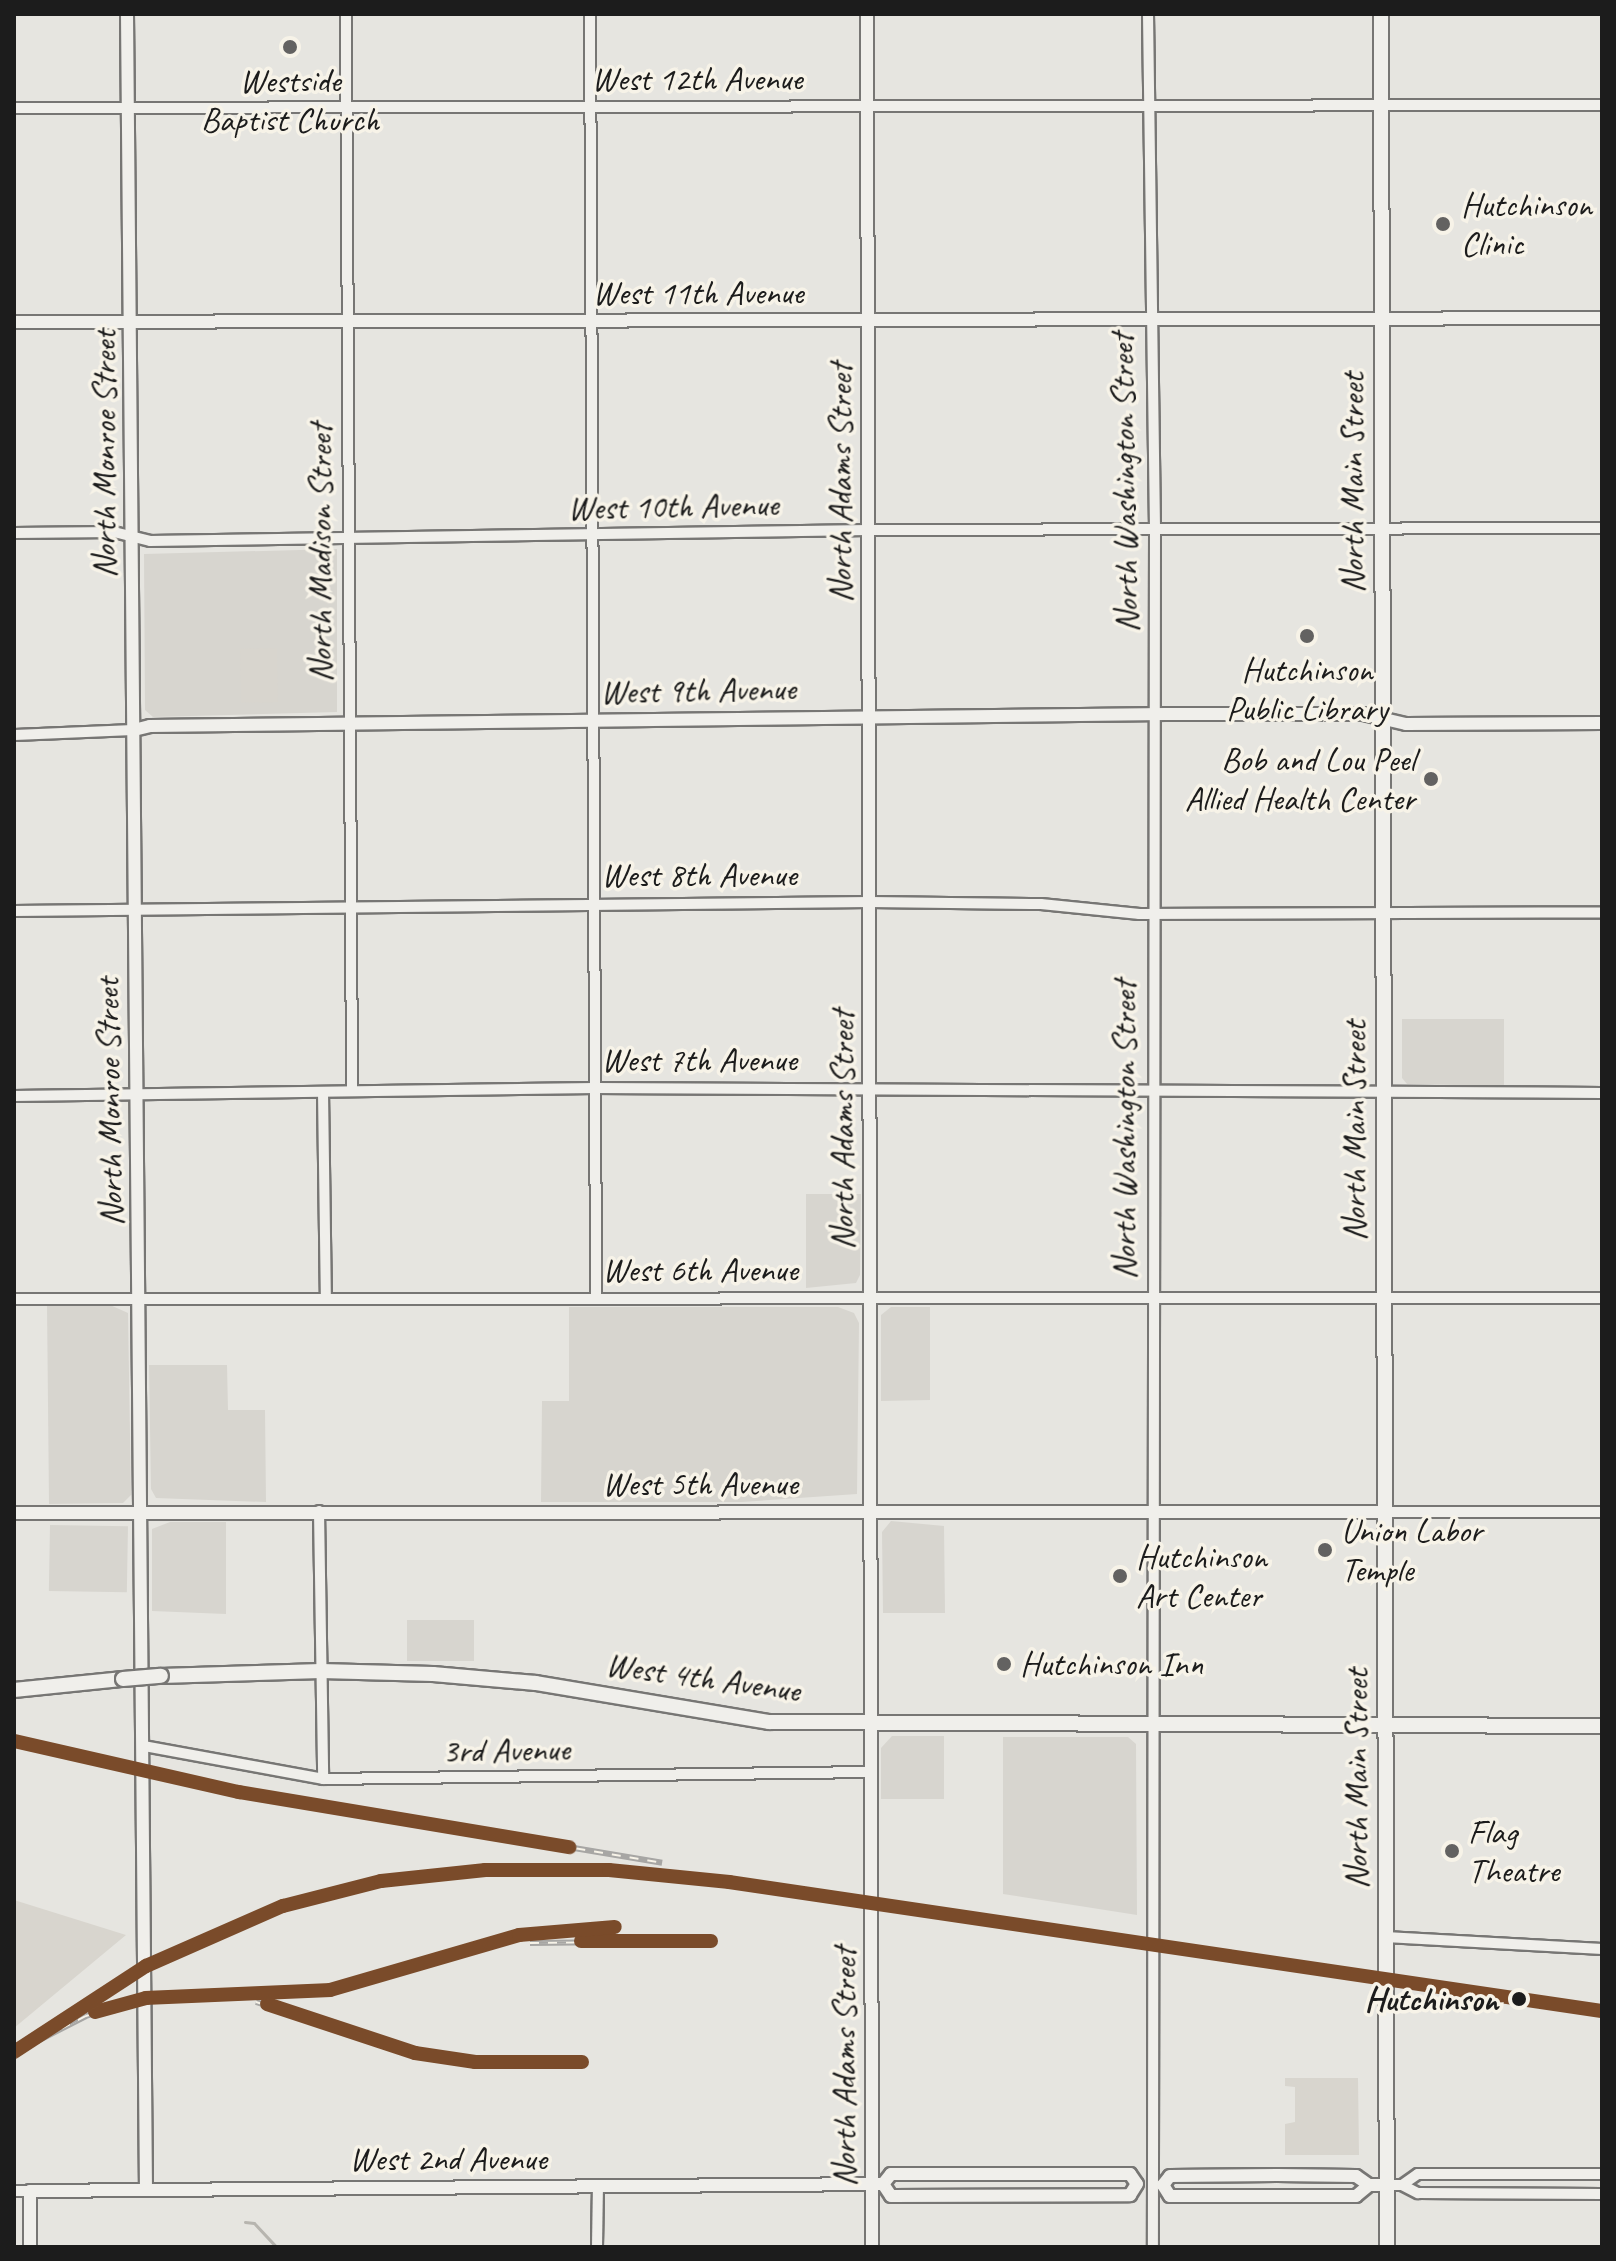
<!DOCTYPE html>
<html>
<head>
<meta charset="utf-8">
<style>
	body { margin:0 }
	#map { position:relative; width:1616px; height:2261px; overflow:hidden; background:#e6e5e0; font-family:Caveat,sans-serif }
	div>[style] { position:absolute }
	.built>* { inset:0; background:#d7d5cf; transform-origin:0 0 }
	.green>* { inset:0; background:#d8d5ce; transform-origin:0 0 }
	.stream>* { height:3px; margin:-1.5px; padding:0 1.5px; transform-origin:1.5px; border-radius:1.5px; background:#b7b5af }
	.roads { filter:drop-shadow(2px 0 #777674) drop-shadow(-2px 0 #777674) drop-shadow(0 2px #777674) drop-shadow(0 -2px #777674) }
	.minor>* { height:10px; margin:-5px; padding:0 5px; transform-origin:5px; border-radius:5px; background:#f0efeb }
	.tertiary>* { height:12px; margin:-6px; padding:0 6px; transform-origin:6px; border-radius:6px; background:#f0efeb }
	.secondary>* { height:14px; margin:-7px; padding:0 7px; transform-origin:7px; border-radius:7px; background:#f0efeb }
	.rail>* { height:6px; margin-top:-3px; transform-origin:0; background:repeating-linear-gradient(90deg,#f7f3e8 0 9px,#a7a6a4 0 18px); box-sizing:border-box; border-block:2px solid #a7a6a4 }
	.bridges { filter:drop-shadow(2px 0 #777674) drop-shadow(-2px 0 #777674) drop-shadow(0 2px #777674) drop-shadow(0 -2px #777674) }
	.secondary-bridge>* { height:14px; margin:-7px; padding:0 7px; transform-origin:7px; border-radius:7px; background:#f0efeb }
	.rail-1>* { height:14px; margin:-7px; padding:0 7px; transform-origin:7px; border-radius:7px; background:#7a4b2a }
	.dots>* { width:22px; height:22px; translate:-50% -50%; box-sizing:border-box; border:4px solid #f7f3e8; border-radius:50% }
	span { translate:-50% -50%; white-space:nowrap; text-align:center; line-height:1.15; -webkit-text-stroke:7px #f7f3e8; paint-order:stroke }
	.street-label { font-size:34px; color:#1c1c1c }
	.poi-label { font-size:34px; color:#1c1c1c }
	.left { translate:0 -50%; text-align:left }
	.right { translate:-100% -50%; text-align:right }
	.stop-label { font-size:34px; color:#1c1c1c; font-weight:700 }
	.frame { position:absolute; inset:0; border:16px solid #1c1c1c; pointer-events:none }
</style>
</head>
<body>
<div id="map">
	<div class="built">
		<i style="clip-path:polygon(337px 549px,337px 712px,153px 717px,145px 710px,144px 554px)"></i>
		<i style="clip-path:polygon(1402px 1019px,1504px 1019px,1504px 1086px,1407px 1084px,1402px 1078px)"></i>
		<i style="clip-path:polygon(806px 1194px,861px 1194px,860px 1275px,856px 1283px,806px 1288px)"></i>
		<i style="clip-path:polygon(47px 1305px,110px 1305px,128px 1313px,131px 1495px,123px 1503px,49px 1504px)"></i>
		<i style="clip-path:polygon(569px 1307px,838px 1307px,854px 1313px,859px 1323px,857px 1494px,742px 1502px,541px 1502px,542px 1401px,569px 1401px)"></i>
		<i style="clip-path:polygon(891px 1307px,930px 1307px,930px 1400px,881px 1401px,881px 1315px)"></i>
		<i style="clip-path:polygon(149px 1365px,227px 1365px,228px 1410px,265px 1410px,266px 1502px,156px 1498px,151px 1489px)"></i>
		<i style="clip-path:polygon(891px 1521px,944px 1526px,945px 1613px,883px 1613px,882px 1532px)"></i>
		<i style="clip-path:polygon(170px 1522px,226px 1522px,226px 1614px,152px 1611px,152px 1529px)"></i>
		<i style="left:50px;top:1525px;width:78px;height:66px;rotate:1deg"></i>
		<i style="left:407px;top:1620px;width:67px;height:41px"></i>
		<i style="clip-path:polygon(892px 1736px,944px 1736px,944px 1799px,881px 1799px,881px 1748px)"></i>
		<i style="clip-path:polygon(1003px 1737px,1128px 1737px,1136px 1744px,1137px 1915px,1003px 1894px)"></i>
	</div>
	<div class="green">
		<i style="left:277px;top:648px;width:54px;height:37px;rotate:89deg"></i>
		<i style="clip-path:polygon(14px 1900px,126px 1935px,14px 2028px)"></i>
		<i style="clip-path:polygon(1285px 2078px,1358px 2078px,1359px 2155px,1285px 2155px,1285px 2124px,1295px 2122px,1295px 2087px,1285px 2086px)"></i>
	</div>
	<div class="stream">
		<i style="left:245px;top:2222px;width:9px;rotate:6deg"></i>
		<i style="left:254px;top:2223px;width:33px;rotate:47deg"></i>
	</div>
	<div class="roads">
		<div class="minor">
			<i style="left:346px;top:14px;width:1077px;rotate:89.68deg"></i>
			<i style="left:590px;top:14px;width:1284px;rotate:89.73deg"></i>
			<i style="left:1148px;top:14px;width:516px;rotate:89.22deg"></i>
			<i style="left:1155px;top:530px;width:1717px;rotate:90.07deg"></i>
			<i style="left:14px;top:108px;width:1588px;rotate:-0.11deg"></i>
			<i style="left:14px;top:533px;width:100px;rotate:-0.6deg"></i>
			<i style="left:114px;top:532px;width:37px;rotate:14deg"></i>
			<i style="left:150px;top:541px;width:718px;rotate:-0.88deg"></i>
			<i style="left:868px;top:530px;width:734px;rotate:-0.16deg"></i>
			<i style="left:14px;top:735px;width:120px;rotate:-2.4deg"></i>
			<i style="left:14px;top:911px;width:856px;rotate:-0.6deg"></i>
			<i style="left:870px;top:902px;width:171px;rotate:0.7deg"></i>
			<i style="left:1041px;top:904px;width:99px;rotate:5.8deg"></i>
			<i style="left:1139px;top:914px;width:463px;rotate:-0.2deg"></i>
			<i style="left:323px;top:1092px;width:205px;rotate:89.2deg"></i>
			<i style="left:14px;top:1096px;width:581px;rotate:-0.79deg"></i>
			<i style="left:595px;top:1088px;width:1007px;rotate:0.28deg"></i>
			<i style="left:14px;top:1299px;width:1588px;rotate:-0.04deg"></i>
			<i style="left:319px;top:1511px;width:268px;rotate:89.1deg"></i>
			<i style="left:1385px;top:1512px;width:217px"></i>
			<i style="left:144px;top:1746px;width:182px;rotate:10.4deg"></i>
			<i style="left:323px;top:1779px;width:549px;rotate:-0.73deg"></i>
			<i style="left:1386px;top:1937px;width:216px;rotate:3.2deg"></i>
			<i style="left:1386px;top:2185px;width:16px"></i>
			<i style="left:1402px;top:2185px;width:18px;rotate:27deg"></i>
			<i style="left:1418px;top:2193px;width:184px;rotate:0.3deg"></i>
			<i style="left:1402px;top:2185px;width:19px;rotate:-35deg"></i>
			<i style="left:1418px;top:2174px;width:184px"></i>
			<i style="left:14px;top:2191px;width:16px"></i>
			<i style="left:597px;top:2247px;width:61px;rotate:-89.1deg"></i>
		</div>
		<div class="tertiary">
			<i style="left:127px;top:14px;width:2175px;rotate:89.5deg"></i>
			<i style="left:867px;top:14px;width:2233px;rotate:89.87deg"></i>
			<i style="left:14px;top:322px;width:1588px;rotate:-0.14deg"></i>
			<i style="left:134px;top:730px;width:16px;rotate:-14deg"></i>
			<i style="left:150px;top:726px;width:1018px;rotate:-0.68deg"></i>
			<i style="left:1168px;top:714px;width:195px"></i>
			<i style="left:1363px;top:714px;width:44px;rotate:13.1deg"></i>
			<i style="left:1406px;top:724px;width:196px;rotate:-0.3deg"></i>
			<i style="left:14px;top:1513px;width:1371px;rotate:-0.04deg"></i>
			<i style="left:883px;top:2184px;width:14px;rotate:56deg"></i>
			<i style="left:891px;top:2196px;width:239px;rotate:-0.2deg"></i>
			<i style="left:1130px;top:2195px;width:13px;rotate:-58deg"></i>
			<i style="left:883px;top:2184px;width:13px;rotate:-51deg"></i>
			<i style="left:891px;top:2174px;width:239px"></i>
			<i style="left:1130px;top:2174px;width:12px;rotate:55deg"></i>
			<i style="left:1163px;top:2185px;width:13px;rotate:58deg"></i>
			<i style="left:1170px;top:2196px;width:186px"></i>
			<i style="left:1356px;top:2196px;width:17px;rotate:-40deg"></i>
			<i style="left:1369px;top:2185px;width:17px"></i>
			<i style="left:1163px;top:2185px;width:11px;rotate:-52deg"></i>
			<i style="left:1170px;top:2176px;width:107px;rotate:-0.5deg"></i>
			<i style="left:1277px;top:2175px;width:79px;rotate:0.7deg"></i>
			<i style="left:1356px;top:2176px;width:16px;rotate:35deg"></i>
			<i style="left:30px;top:2247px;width:56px;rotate:-90deg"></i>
			<i style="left:30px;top:2191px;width:853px;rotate:-0.47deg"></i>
		</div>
		<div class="secondary">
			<i style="left:1381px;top:14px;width:2233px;rotate:89.85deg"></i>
			<i style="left:161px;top:1676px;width:160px;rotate:-1.8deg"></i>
			<i style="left:321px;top:1671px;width:112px;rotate:1.5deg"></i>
			<i style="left:433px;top:1674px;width:103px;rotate:5deg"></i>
			<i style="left:536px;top:1683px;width:236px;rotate:9.5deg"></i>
			<i style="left:769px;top:1722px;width:833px;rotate:0.28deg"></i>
			<i style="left:14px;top:1690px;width:110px;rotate:-5.8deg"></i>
		</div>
	</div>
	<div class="rail">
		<i style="left:14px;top:1741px;width:231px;rotate:12.8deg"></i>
		<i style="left:239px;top:1792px;width:429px;rotate:9.5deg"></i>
		<i style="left:530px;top:1943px;width:181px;rotate:-0.6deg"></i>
		<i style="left:256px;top:2002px;width:167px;rotate:17.8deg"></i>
		<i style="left:415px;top:2053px;width:61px;rotate:8.5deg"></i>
		<i style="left:475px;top:2062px;width:107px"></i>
		<i style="left:14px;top:2053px;width:81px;rotate:-27.2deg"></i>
		<i style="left:86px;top:2016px;width:63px;rotate:-16.7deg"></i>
		<i style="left:146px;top:1998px;width:184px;rotate:-2.5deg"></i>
		<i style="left:330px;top:1990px;width:197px;rotate:-16.2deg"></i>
		<i style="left:519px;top:1935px;width:96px;rotate:-4.8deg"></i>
	</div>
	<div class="bridges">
		<div class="secondary-bridge">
			<i style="left:123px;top:1679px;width:38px;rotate:-5deg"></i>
		</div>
	</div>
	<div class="rail-1">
		<i style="left:14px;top:1741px;width:231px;rotate:12.8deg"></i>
		<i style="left:239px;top:1792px;width:335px;rotate:9.5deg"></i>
		<i style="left:581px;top:1941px;width:130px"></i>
		<i style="left:267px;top:2004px;width:156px;rotate:18.3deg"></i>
		<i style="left:415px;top:2053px;width:61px;rotate:8.5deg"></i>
		<i style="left:475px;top:2062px;width:107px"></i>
		<i style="left:95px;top:2012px;width:53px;rotate:-15.4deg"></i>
		<i style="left:146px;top:1998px;width:184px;rotate:-2.5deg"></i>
		<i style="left:330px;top:1990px;width:197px;rotate:-16.2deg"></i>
		<i style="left:519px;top:1935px;width:96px;rotate:-4.8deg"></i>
		<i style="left:14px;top:2052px;width:158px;rotate:-33.1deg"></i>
		<i style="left:146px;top:1966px;width:150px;rotate:-23.7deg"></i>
		<i style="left:283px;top:1906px;width:101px;rotate:-14.3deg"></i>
		<i style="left:381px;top:1881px;width:105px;rotate:-6deg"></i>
		<i style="left:485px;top:1870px;width:124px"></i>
		<i style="left:609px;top:1870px;width:121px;rotate:5.7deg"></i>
		<i style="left:729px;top:1882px;width:882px;rotate:8.41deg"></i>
	</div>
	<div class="dots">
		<i style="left:290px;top:47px;background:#636261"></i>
		<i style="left:1443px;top:224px;background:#636261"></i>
		<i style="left:1307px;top:636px;background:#636261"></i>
		<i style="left:1431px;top:779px;background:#636261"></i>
		<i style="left:1325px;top:1550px;background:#636261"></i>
		<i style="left:1120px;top:1576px;background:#636261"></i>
		<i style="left:1004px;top:1664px;background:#636261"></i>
		<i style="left:1452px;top:1851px;background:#636261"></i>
		<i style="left:1519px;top:1999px;background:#1c1c1c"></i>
	</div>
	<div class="street-label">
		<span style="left:697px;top:79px">West 12th Avenue</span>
		<span style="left:698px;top:293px">West 11th Avenue</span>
		<span style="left:104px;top:454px;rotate:-90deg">North Monroe Street</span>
		<span style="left:840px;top:483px;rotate:-90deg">North Adams Street</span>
		<span style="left:1124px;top:483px;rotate:-91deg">North Washington Street</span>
		<span style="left:1352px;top:483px;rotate:-90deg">North Main Street</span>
		<span style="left:673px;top:506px;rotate:-1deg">West 10th Avenue</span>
		<span style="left:320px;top:553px;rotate:-90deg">North Madison Street</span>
		<span style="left:698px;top:690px;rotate:-1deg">West 9th Avenue</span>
		<span style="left:699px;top:875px">West 8th Avenue</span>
		<span style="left:699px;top:1060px">West 7th Avenue</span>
		<span style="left:109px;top:1102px;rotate:-91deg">North Monroe Street</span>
		<span style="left:842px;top:1130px;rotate:-90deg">North Adams Street</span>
		<span style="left:1124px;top:1130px;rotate:-90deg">North Washington Street</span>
		<span style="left:1354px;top:1131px;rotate:-90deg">North Main Street</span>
		<span style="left:700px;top:1270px">West 6th Avenue</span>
		<span style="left:700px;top:1484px">West 5th Avenue</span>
		<span style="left:703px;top:1677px;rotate:8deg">West 4th Avenue</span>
		<span style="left:506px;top:1750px;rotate:-1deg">3rd Avenue</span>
		<span style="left:1356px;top:1779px;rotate:-90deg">North Main Street</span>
		<span style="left:844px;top:2067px;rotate:-90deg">North Adams Street</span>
		<span style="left:448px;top:2159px">West 2nd Avenue</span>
	</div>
	<div class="poi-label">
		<span style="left:290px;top:100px">Westside<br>Baptist Church</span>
		<span class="left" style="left:1461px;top:224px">Hutchinson<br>Clinic</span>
		<span style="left:1307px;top:689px">Hutchinson<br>Public Library</span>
		<span class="right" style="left:1415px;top:779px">Bob and Lou Peel<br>Allied Health Center</span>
		<span class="left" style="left:1341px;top:1550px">Union Labor<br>Temple</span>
		<span class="left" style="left:1136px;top:1576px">Hutchinson<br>Art Center</span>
		<span class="left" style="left:1020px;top:1664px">Hutchinson Inn</span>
		<span class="left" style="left:1468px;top:1851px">Flag<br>Theatre</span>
	</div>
	<div class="stop-label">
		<span class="right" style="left:1498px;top:1999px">Hutchinson</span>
	</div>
	<div class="frame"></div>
</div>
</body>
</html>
